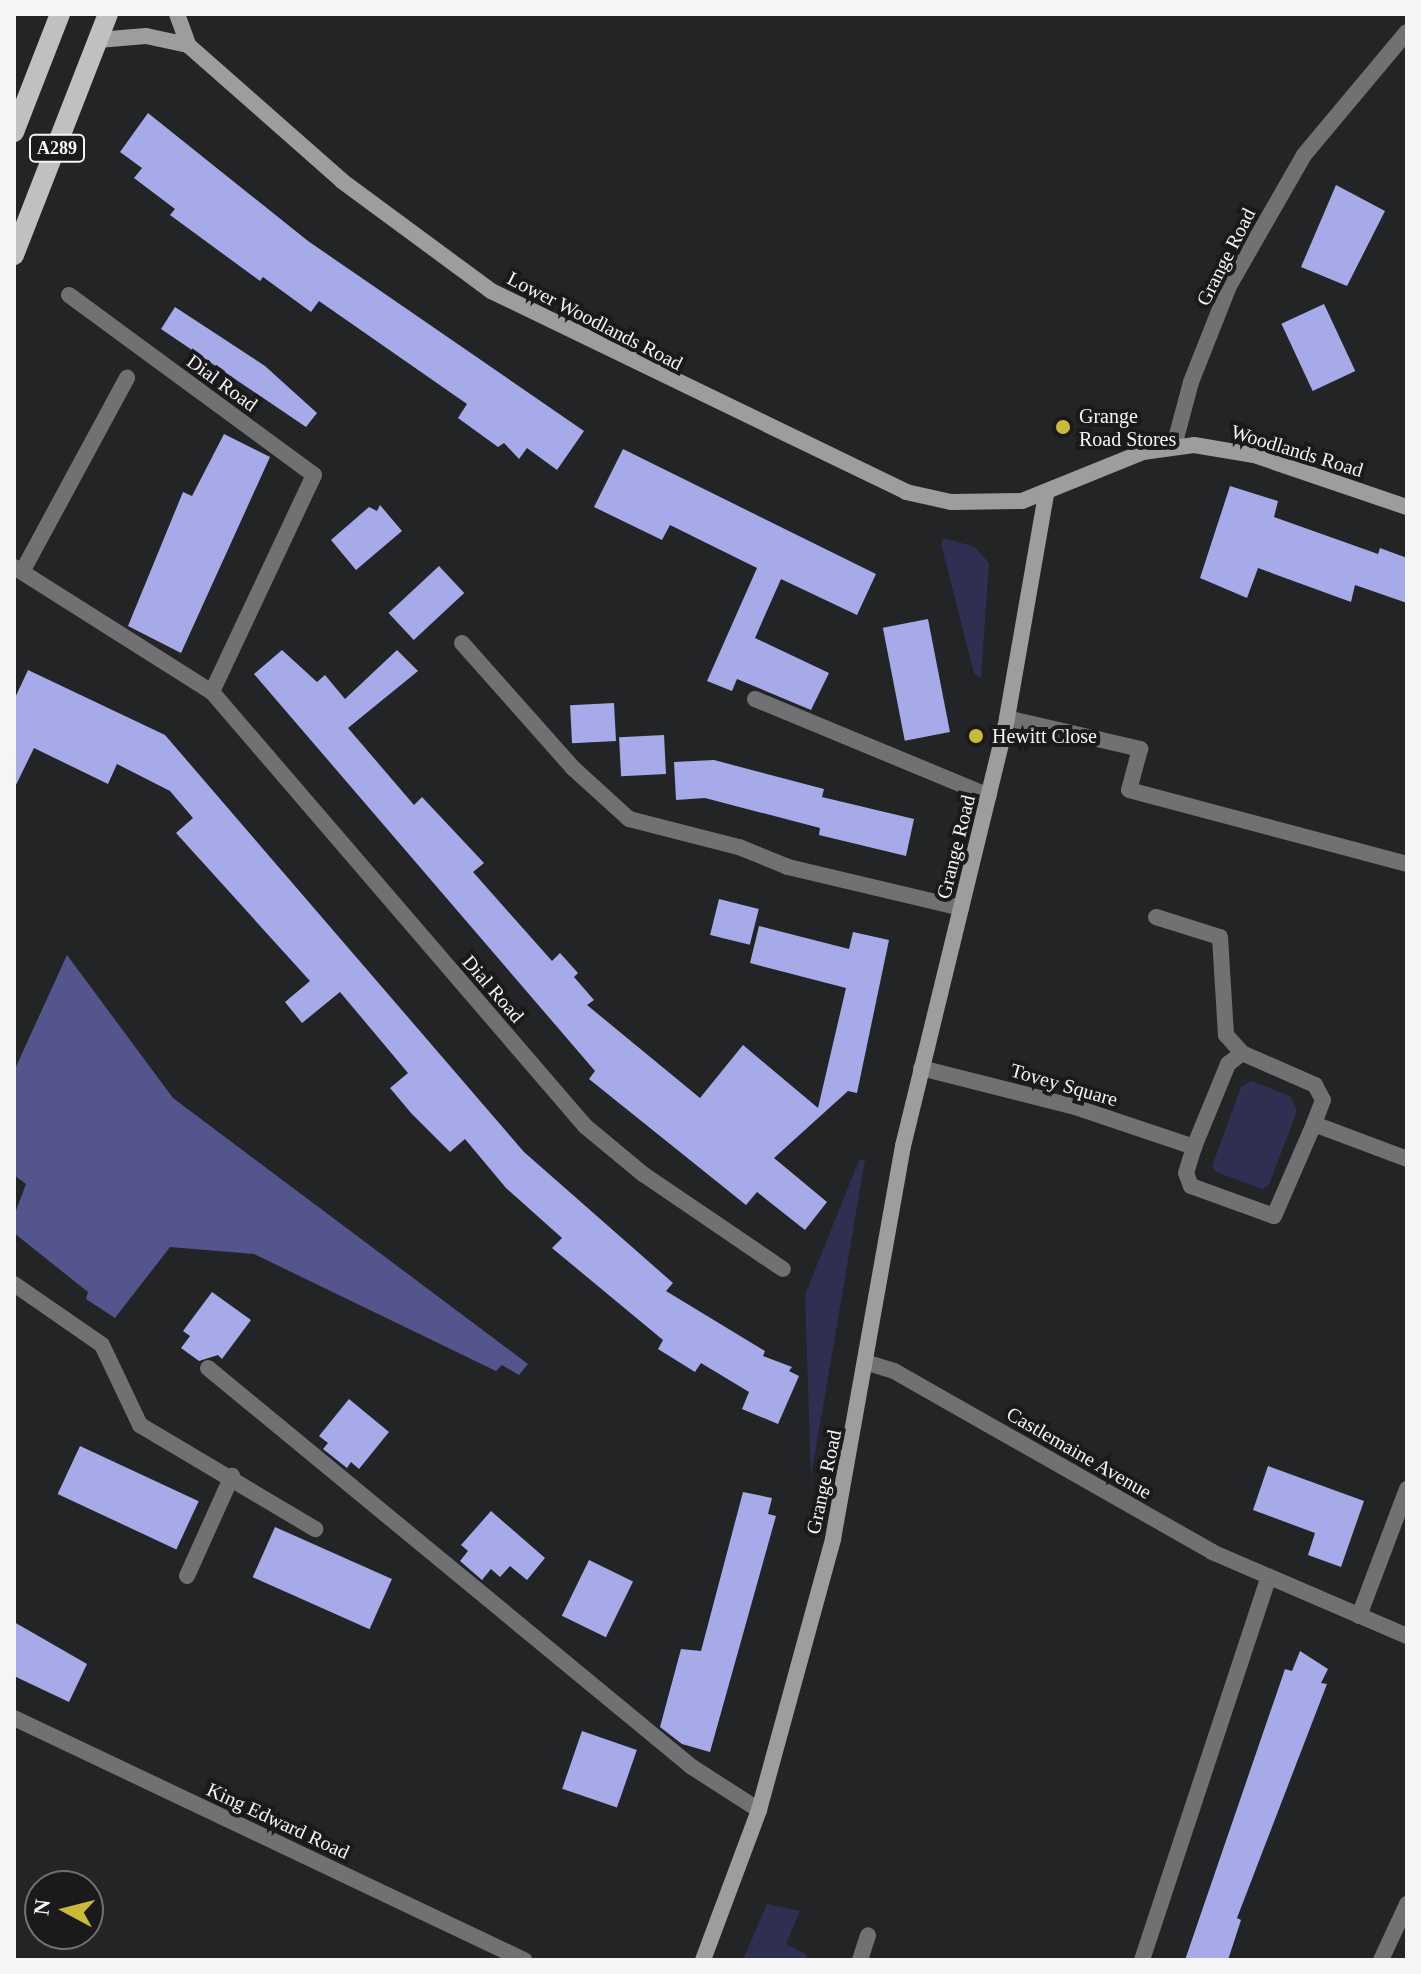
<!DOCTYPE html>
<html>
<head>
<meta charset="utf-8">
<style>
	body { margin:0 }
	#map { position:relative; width:1421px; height:1974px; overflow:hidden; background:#232426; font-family:"Times New Roman",serif }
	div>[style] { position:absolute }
	.green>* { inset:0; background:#2e2f51 }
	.forest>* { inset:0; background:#54558d }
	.building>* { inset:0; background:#a7aae9; transform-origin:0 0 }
	.lane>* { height:16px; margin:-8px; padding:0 8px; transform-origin:8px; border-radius:8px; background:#717173 }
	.street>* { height:16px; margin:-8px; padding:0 8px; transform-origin:8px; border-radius:8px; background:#717173 }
	.secondary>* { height:16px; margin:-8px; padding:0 8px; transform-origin:8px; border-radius:8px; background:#9d9da0 }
	.primary>* { height:20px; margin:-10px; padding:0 10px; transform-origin:10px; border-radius:10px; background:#bfc0c2 }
	.dots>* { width:22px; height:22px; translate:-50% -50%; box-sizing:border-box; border:4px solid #1a1a1d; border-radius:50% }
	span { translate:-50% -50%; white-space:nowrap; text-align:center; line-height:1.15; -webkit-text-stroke:8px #1a1a1d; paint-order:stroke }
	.shield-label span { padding:2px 6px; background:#1a1a1d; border:2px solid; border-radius:6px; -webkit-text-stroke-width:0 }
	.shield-label { font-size:18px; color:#f5f5f6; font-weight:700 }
	.street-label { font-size:20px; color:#f5f5f6 }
	.poi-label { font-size:20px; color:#f5f5f6 }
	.left { translate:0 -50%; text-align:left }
	.frame { position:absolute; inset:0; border:16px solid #f5f5f6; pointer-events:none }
	.north { position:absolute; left:24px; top:1870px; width:80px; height:80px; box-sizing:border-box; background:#1a1a1d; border:2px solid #727274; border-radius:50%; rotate:277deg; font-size:22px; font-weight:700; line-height:32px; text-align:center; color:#f5f5f6 }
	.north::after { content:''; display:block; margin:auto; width:28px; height:36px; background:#cbba39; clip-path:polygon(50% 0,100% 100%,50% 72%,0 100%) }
</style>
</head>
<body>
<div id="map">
	<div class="green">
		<i style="clip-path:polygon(944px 538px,975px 547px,989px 563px,981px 678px,974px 673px,941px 544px)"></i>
		<i style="clip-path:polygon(1251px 1081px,1290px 1096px,1297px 1111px,1269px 1185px,1262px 1189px,1216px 1172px,1212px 1166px,1241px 1087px)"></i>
		<i style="clip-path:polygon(859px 1160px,865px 1160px,811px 1477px,805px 1295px)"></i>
		<i style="clip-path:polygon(767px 1904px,800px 1911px,786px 1944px,807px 1955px,805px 1960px,743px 1960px)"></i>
	</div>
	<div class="forest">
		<i style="clip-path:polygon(67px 955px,173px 1098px,528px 1364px,519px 1375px,502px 1365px,496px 1371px,254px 1254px,170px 1247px,115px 1318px,86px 1299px,88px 1292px,14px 1233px,14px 1216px,26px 1184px,14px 1175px,14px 1071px)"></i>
	</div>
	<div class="building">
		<i style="clip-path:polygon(148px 113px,308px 241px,584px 431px,557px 470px,527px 448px,519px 459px,504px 443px,498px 447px,458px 418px,467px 404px,319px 301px,311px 312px,263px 277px,260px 281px,170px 215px,175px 209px,134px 178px,142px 168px,120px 152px)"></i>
		<i style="clip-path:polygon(1336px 185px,1385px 211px,1347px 286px,1301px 267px)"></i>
		<i style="left:1324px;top:304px;width:74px;height:47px;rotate:65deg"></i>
		<i style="clip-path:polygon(175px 307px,265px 366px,317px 413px,306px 427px,161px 329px)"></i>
		<i style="clip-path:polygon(224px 434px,270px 457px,181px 653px,128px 626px,183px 492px,192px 496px)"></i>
		<i style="clip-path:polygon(623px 449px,876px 574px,857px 615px,781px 579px,755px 638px,829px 673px,811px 710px,737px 679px,732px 691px,707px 681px,757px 568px,670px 525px,662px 540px,594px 507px)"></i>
		<i style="clip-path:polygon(1230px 486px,1278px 501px,1274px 517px,1378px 554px,1380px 548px,1407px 558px,1407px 603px,1355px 585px,1351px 602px,1258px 568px,1247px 598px,1200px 578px)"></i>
		<i style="clip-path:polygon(380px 505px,402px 531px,356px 570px,331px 540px,369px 507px,377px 511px)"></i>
		<i style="left:439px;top:566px;width:37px;height:69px;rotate:47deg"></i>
		<i style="left:928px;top:619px;width:115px;height:46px;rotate:79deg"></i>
		<i style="clip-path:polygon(282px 650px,317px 682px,325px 675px,345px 699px,397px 650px,418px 671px,348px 728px,414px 805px,422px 797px,484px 863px,473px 872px,552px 961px,560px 953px,578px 973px,574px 977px,594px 1000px,587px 1005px,700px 1098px,743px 1045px,818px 1108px,846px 988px,750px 963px,759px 926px,849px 949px,853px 932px,889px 940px,857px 1093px,848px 1091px,774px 1158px,827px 1202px,805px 1230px,757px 1192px,746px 1205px,589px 1079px,595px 1071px,254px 674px)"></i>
		<i style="clip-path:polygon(28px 670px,165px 735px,524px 1152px,673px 1283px,666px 1291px,765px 1351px,763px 1356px,792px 1367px,789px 1371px,799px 1376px,778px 1424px,742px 1409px,749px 1392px,701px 1363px,695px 1372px,658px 1349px,663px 1340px,552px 1248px,562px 1238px,506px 1188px,465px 1139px,450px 1152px,411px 1113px,390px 1088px,408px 1073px,340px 992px,302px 1023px,285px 1002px,310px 981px,176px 833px,193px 818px,170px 791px,117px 764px,108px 784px,34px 748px,14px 789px,14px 700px)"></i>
		<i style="left:614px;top:703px;width:38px;height:44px;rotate:87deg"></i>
		<i style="left:664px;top:735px;width:39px;height:45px;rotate:87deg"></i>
		<i style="clip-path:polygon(714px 760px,824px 789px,822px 797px,914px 819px,906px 856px,819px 835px,820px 828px,705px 798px,676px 800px,674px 762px)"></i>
		<i style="left:719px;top:899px;width:41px;height:37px;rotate:14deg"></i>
		<i style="clip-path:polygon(212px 1292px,251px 1320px,222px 1359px,218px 1355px,199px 1361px,181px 1348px,190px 1336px,183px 1331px)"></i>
		<i style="clip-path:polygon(349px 1399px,389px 1432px,359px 1469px,351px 1462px,347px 1468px,323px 1449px,328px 1443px,319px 1436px)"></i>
		<i style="left:80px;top:1446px;width:131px;height:53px;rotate:25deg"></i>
		<i style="clip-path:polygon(1268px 1466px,1364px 1501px,1341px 1567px,1308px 1555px,1315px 1533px,1253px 1510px)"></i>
		<i style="clip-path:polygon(743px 1492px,772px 1498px,768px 1514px,776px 1516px,710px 1752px,682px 1744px,660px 1727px,681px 1649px,701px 1651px)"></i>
		<i style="clip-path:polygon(491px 1511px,545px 1558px,527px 1580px,510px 1566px,500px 1577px,491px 1569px,482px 1580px,460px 1561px,468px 1551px,461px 1545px)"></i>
		<i style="left:275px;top:1527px;width:128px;height:55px;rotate:24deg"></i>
		<i style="left:589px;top:1560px;width:49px;height:62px;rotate:26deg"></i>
		<i style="clip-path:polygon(14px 1622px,87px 1664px,69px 1702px,14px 1676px)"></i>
		<i style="clip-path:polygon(1300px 1651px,1328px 1669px,1321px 1683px,1327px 1684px,1237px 1918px,1241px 1920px,1228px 1960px,1185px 1960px,1285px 1669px,1292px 1671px)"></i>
		<i style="left:582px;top:1731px;width:58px;height:61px;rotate:19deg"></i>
	</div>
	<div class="lane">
		<i style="left:755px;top:699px;width:253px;rotate:22.5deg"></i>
		<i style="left:1140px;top:749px;width:42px;rotate:105deg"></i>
		<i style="left:1129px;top:790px;width:288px;rotate:14.9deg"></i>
		<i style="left:1156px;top:917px;width:67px;rotate:17.4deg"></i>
		<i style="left:1220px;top:937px;width:98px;rotate:86.5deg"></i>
		<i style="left:1226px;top:1035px;width:24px;rotate:48deg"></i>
		<i style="left:860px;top:1960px;width:26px;rotate:-72deg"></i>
		<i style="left:1381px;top:1960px;width:62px;rotate:-65.1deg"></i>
	</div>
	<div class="street">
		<i style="left:69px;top:295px;width:304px;rotate:36.3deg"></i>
		<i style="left:314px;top:475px;width:240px;rotate:115.2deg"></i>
		<i style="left:1174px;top:446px;width:66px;rotate:-75.1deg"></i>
		<i style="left:1191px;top:382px;width:103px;rotate:-68.4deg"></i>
		<i style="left:1229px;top:286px;width:151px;rotate:-60.2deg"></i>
		<i style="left:1304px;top:155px;width:160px;rotate:-50.1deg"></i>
		<i style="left:14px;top:567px;width:234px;rotate:32.3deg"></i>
		<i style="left:212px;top:692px;width:572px;rotate:49.32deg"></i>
		<i style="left:585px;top:1126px;width:75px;rotate:39.6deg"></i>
		<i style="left:643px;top:1174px;width:169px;rotate:34.2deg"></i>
		<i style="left:22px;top:572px;width:221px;rotate:-61.6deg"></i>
		<i style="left:462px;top:643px;width:167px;rotate:48.4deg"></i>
		<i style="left:573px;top:768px;width:76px;rotate:42.3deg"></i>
		<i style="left:629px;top:819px;width:114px;rotate:14.3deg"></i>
		<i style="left:739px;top:847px;width:53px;rotate:22.2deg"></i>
		<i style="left:788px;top:867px;width:178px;rotate:13.3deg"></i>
		<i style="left:1007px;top:718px;width:137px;rotate:13.1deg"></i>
		<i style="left:921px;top:1068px;width:159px;rotate:14.2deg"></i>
		<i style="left:1075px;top:1107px;width:126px;rotate:18.6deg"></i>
		<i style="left:1194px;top:1147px;width:90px;rotate:-67.7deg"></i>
		<i style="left:1228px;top:1064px;width:18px;rotate:-38deg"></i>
		<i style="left:1242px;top:1053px;width:80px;rotate:23.7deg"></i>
		<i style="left:1315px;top:1085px;width:17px;rotate:62deg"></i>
		<i style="left:1323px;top:1100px;width:26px;rotate:111deg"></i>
		<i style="left:1314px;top:1124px;width:99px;rotate:20.6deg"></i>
		<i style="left:1194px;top:1147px;width:27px;rotate:107deg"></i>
		<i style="left:1186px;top:1173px;width:14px;rotate:69deg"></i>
		<i style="left:1191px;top:1186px;width:88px;rotate:19.9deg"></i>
		<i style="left:1274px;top:1216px;width:100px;rotate:-66.5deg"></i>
		<i style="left:14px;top:1284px;width:107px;rotate:34.7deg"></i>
		<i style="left:102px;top:1345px;width:89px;rotate:64.6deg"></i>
		<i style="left:140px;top:1425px;width:204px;rotate:30.7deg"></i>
		<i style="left:868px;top:1363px;width:27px;rotate:17deg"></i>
		<i style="left:894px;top:1371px;width:366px;rotate:29.6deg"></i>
		<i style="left:1212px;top:1552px;width:212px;rotate:23.3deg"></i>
		<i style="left:208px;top:1368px;width:627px;rotate:39.5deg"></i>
		<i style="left:692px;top:1767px;width:80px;rotate:32.7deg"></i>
		<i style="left:187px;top:1576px;width:110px;rotate:-65.8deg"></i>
		<i style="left:1359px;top:1616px;width:136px;rotate:-69.3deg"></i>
		<i style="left:14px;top:1718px;width:565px;rotate:25.38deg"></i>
		<i style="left:1142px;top:1960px;width:400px;rotate:-71.7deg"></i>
	</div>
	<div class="secondary">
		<i style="left:177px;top:14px;width:33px;rotate:70deg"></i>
		<i style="left:98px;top:40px;width:48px;rotate:-4.8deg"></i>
		<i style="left:146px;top:36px;width:43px;rotate:12.1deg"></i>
		<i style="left:188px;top:45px;width:205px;rotate:41.4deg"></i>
		<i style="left:342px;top:181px;width:185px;rotate:36.4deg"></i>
		<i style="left:491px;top:291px;width:461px;rotate:25.8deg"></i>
		<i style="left:906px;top:492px;width:46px;rotate:12.5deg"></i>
		<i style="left:951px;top:502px;width:71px;rotate:-0.8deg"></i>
		<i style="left:1022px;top:501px;width:131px;rotate:-22deg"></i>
		<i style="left:1143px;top:452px;width:51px;rotate:-7.8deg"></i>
		<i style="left:1194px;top:445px;width:61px;rotate:9.5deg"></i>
		<i style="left:1254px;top:455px;width:162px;rotate:18.8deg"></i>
		<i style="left:703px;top:1960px;width:160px;rotate:-69.5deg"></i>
		<i style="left:759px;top:1810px;width:281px;rotate:-74.7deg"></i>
		<i style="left:833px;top:1539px;width:399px;rotate:-79.9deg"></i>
		<i style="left:903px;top:1146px;width:440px;rotate:-76.3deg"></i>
		<i style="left:1007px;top:718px;width:227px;rotate:-80.1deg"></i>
	</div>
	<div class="primary">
		<i style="left:14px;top:132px;width:127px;rotate:-68.7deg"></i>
		<i style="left:14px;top:255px;width:259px;rotate:-68.7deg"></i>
	</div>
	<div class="dots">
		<i style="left:1063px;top:427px;background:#cbba39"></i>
		<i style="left:976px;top:736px;background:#cbba39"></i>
	</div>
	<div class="shield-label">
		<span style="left:57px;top:148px">A289</span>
	</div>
	<div class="street-label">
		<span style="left:1226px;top:257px;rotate:-63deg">Grange Road</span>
		<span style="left:595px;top:321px;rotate:27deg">Lower Woodlands Road</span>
		<span style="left:222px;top:383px;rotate:36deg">Dial Road</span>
		<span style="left:1297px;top:451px;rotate:17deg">Woodlands Road</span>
		<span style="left:956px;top:847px;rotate:-76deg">Grange Road</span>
		<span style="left:493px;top:989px;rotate:49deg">Dial Road</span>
		<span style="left:1064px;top:1085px;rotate:16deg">Tovey Square</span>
		<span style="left:1079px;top:1453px;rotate:30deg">Castlemaine Avenue</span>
		<span style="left:824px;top:1482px;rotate:-78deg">Grange Road</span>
		<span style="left:278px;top:1821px;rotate:25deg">King Edward Road</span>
	</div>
	<div class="poi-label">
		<span class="left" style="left:1079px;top:428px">Grange<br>Road Stores</span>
		<span class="left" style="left:992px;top:736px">Hewitt Close</span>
	</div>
	<div class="frame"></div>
	<div class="north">N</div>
</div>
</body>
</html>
